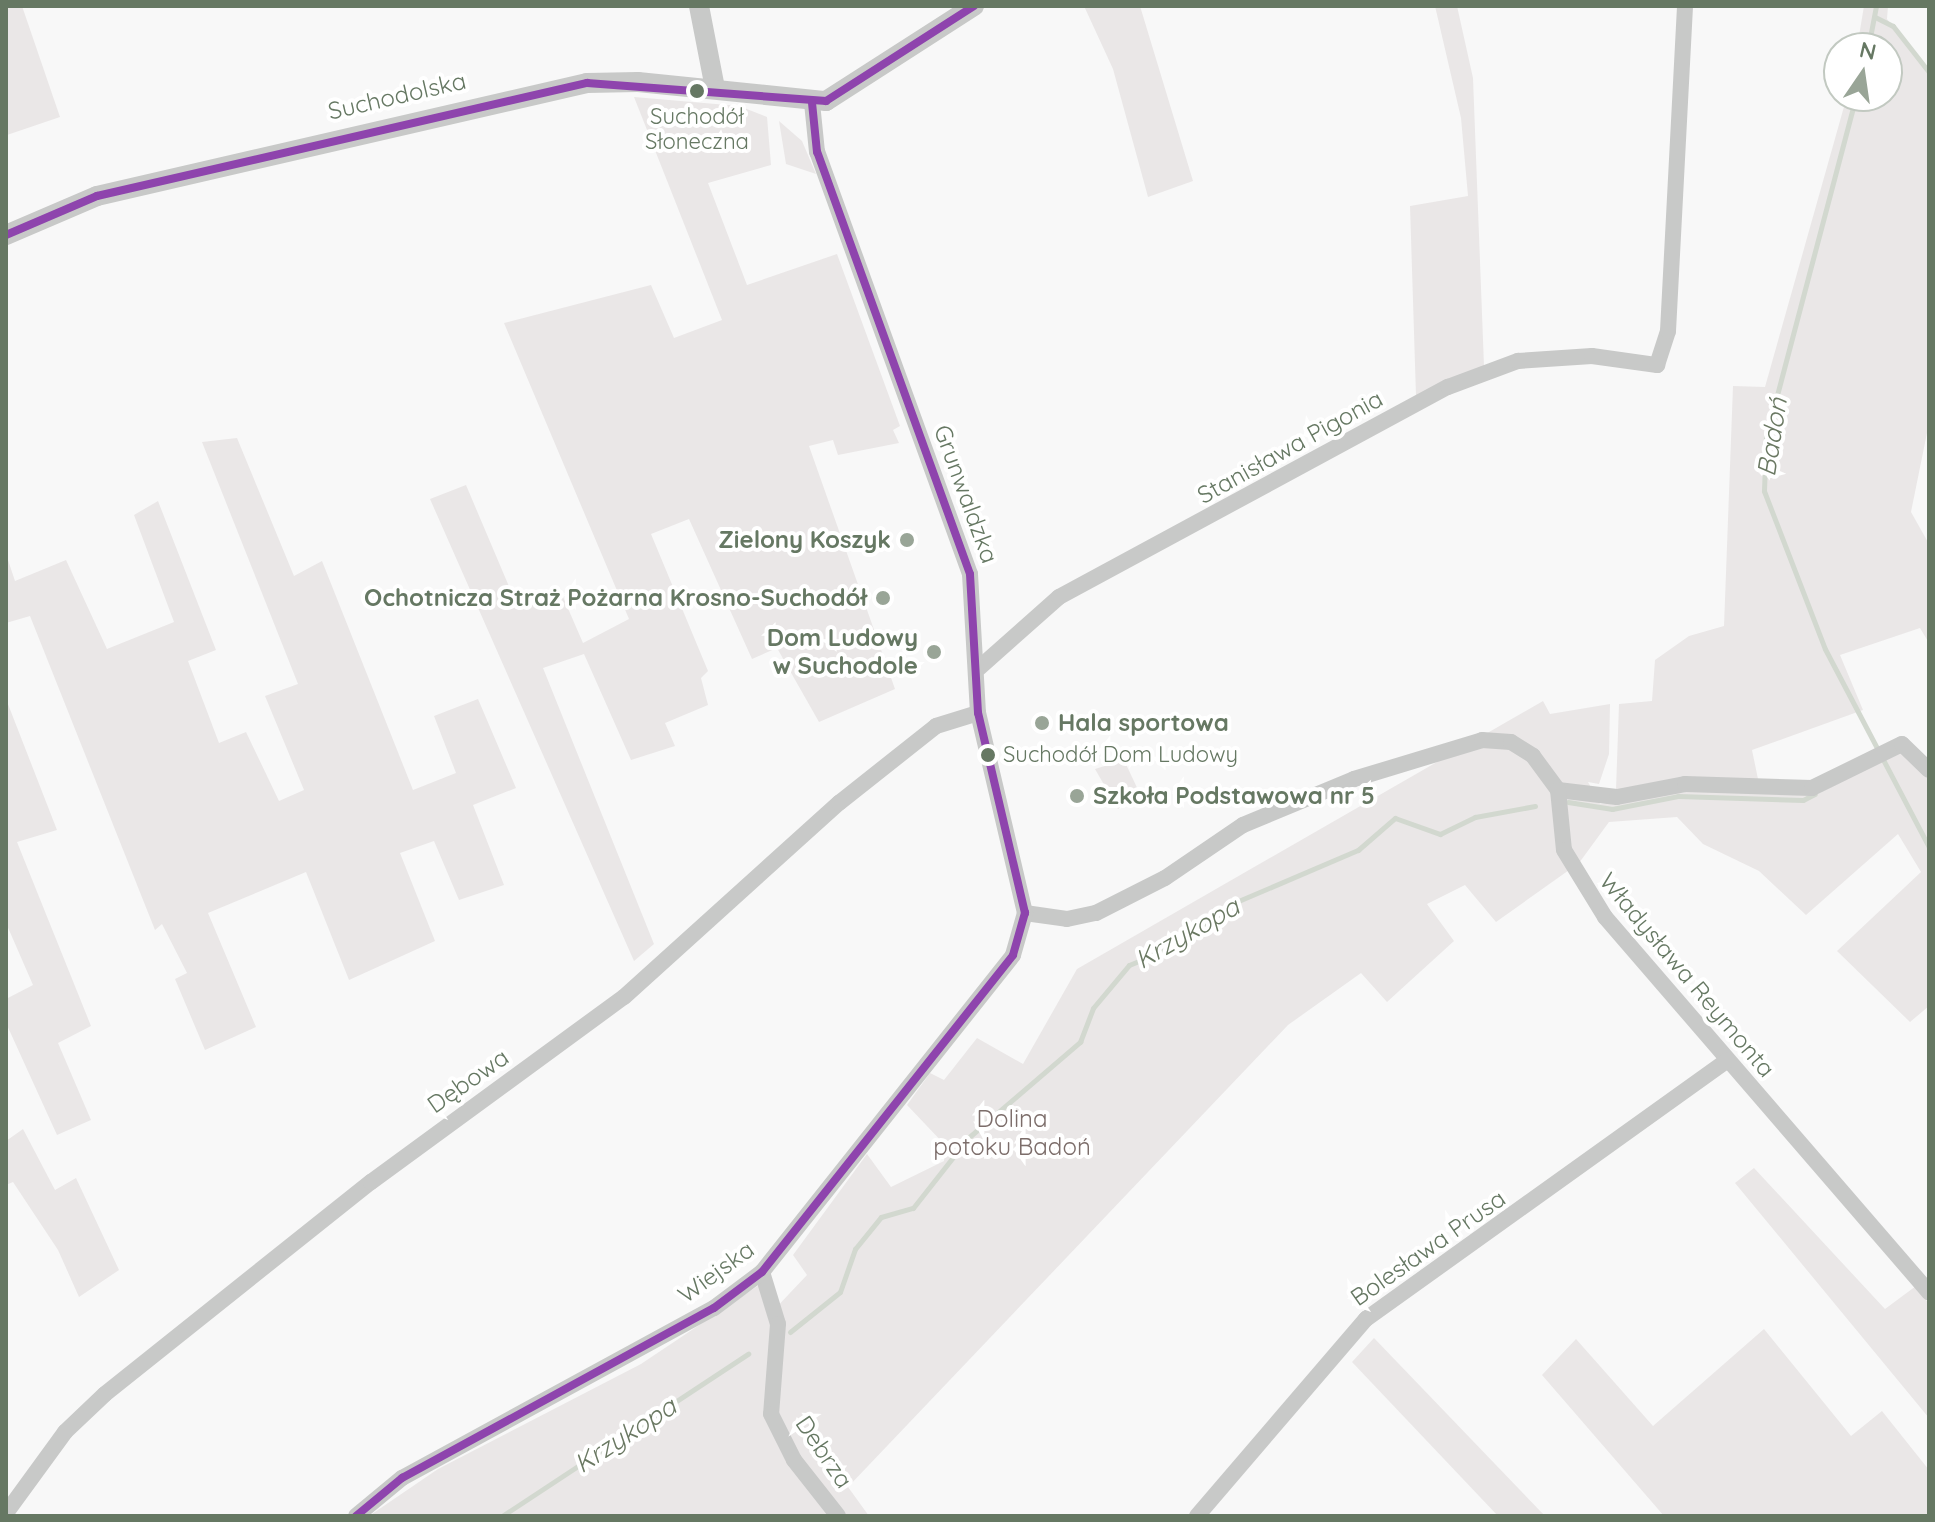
<!DOCTYPE html>
<html>
<head>
<meta charset="utf-8">
<style>
	body { margin:0 }
	#map { position:relative; width:1935px; height:1522px; overflow:hidden; background:#f8f8f8; font-family:Quicksand,sans-serif }
	div>[style] { position:absolute }
	.green>* { inset:0; background:#eae7e7 }
	.stream>* { height:5px; margin:-2.5px; padding:0 2.5px; transform-origin:2.5px; border-radius:2.5px; background:#d2d8cf }
	.minor>* { height:16px; margin:-8px; padding:0 8px; transform-origin:8px; border-radius:8px; background:#c8c9c8 }
	.tertiary>* { height:20px; margin:-10px; padding:0 10px; transform-origin:10px; border-radius:10px; background:#c8c9c8 }
	.bus-1>* { height:8px; margin:-4px; padding:0 4px; transform-origin:4px; border-radius:4px; background:#8e44ad }
	.dots>* { width:22px; height:22px; translate:-50% -50%; box-sizing:border-box; border:4px solid #fff; border-radius:50% }
	span { translate:-50% -50%; white-space:nowrap; text-align:center; line-height:1.15; -webkit-text-stroke:8px #fff; paint-order:stroke }
	.bus-label { font-size:22px; color:#667863 }
	.left { translate:0 -50%; text-align:left }
	.street-label { font-size:24px; color:#667863 }
	.poi-label { font-size:24px; color:#667863; font-weight:700 }
	.right { translate:-100% -50%; text-align:right }
	.park-label { font-size:24px; color:#7c6d6a }
	.water-label { font-size:26px; color:#6a7862; font-style:italic }
	.frame { position:absolute; inset:0; border:8px solid #667863; pointer-events:none }
	.north { position:absolute; left:1823px; top:32px; width:80px; height:80px; box-sizing:border-box; background:#fff; border:2px solid #c2c9c1; border-radius:50%; rotate:13deg; font-size:22px; font-weight:700; line-height:32px; text-align:center; color:#667863 }
	.north::after { content:''; display:block; margin:auto; width:28px; height:36px; background:#99a597; clip-path:polygon(50% 0,100% 100%,50% 72%,0 100%) }
</style>
</head>
<body>
<div id="map">
	<div class="green">
		<i style="clip-path:polygon(6px 6px,22px 6px,60px 117px,7px 135px)"></i>
		<i style="clip-path:polygon(1084px 6px,1140px 6px,1193px 181px,1148px 197px,1113px 69px)"></i>
		<i style="clip-path:polygon(1435px 6px,1457px 6px,1473px 78px,1484px 366px,1416px 396px,1410px 206px,1468px 196px,1461px 118px)"></i>
		<i style="clip-path:polygon(1864px 6px,1888px 6px,1887px 19px,1929px 72px,1929px 423px,1911px 512px,1929px 544px,1929px 643px,1920px 628px,1840px 655px,1863px 710px,1752px 750px,1758px 779px,1616px 790px,1619px 704px,1652px 701px,1655px 660px,1689px 636px,1724px 626px,1733px 386px,1765px 387px,1847px 96px,1887px 96px,1887px 48px,1857px 48px)"></i>
		<i style="clip-path:polygon(634px 97px,739px 106px,767px 117px,771px 165px,708px 183px,747px 285px,837px 254px,900px 426px,893px 430px,899px 443px,838px 455px,833px 440px,809px 446px,895px 689px,819px 722px,777px 648px,752px 659px,689px 519px,651px 534px,708px 671px,701px 678px,708px 705px,665px 723px,675px 746px,631px 760px,584px 654px,543px 668px,654px 944px,634px 961px,430px 499px,466px 485px,519px 610px,560px 590px,583px 643px,629px 619px,504px 323px,651px 285px,674px 338px,722px 320px)"></i>
		<i style="clip-path:polygon(779px 121px,802px 141px,816px 174px,786px 164px)"></i>
		<i style="clip-path:polygon(237px 438px,294px 576px,322px 561px,413px 790px,456px 773px,434px 716px,478px 699px,516px 788px,473px 805px,504px 885px,459px 900px,434px 841px,400px 853px,435px 941px,349px 980px,306px 872px,208px 913px,256px 1027px,205px 1050px,175px 979px,187px 973px,162px 924px,155px 930px,30px 616px,6px 623px,6px 554px,15px 581px,66px 560px,107px 649px,174px 622px,134px 515px,158px 501px,216px 650px,188px 661px,219px 743px,246px 732px,279px 801px,304px 790px,265px 696px,298px 684px,202px 442px)"></i>
		<i style="clip-path:polygon(6px 699px,57px 830px,17px 842px,91px 1026px,58px 1043px,91px 1120px,57px 1135px,6px 1023px,6px 999px,33px 985px,6px 923px)"></i>
		<i style="clip-path:polygon(1543px 701px,1550px 714px,1610px 704px,1609px 754px,1599px 784px,1588px 782px,1600px 804px,1700px 790px,1818px 794px,1898px 752px,1907px 755px,1929px 778px,1929px 1006px,1910px 1022px,1837px 951px,1921px 872px,1898px 834px,1806px 915px,1759px 871px,1703px 844px,1677px 817px,1609px 822px,1579px 863px,1496px 922px,1465px 885px,1427px 904px,1454px 941px,1387px 1002px,1361px 973px,1288px 1025px,848px 1487px,869px 1516px,369px 1516px,438px 1469px,641px 1364px,759px 1285px,771px 1313px,807px 1275px,793px 1255px,867px 1154px,891px 1187px,944px 1161px,945px 1145px,907px 1105px,930px 1073px,944px 1080px,977px 1038px,1023px 1064px,1077px 969px)"></i>
		<i style="clip-path:polygon(1124px 760px,1140px 794px,1118px 809px,1095px 769px)"></i>
		<i style="clip-path:polygon(23px 1129px,55px 1190px,76px 1178px,119px 1270px,79px 1297px,58px 1250px,13px 1182px,6px 1185px,6px 1141px)"></i>
		<i style="clip-path:polygon(1754px 1168px,1885px 1309px,1916px 1286px,1929px 1304px,1929px 1418px,1735px 1183px)"></i>
		<i style="clip-path:polygon(1764px 1329px,1851px 1436px,1882px 1411px,1929px 1470px,1929px 1516px,1664px 1516px,1542px 1375px,1576px 1339px,1653px 1426px)"></i>
		<i style="clip-path:polygon(1374px 1338px,1545px 1516px,1498px 1516px,1352px 1362px)"></i>
	</div>
	<div class="stream">
		<i style="left:1875px;top:17px;width:20px;rotate:27deg"></i>
		<i style="left:1893px;top:26px;width:58px;rotate:52deg"></i>
		<i style="left:1868px;top:48px;width:43px;rotate:-79.2deg"></i>
		<i style="left:1856px;top:96px;width:352px;rotate:104.8deg"></i>
		<i style="left:1766px;top:436px;width:55px;rotate:92.1deg"></i>
		<i style="left:1764px;top:491px;width:169px;rotate:68.9deg"></i>
		<i style="left:1825px;top:649px;width:224px;rotate:62.3deg"></i>
		<i style="left:1568px;top:802px;width:45px;rotate:9deg"></i>
		<i style="left:1612px;top:809px;width:67px;rotate:-11.1deg"></i>
		<i style="left:1678px;top:796px;width:125px;rotate:1.8deg"></i>
		<i style="left:1803px;top:800px;width:13px;rotate:-27deg"></i>
		<i style="left:790px;top:1332px;width:64px;rotate:-38.7deg"></i>
		<i style="left:840px;top:1292px;width:46px;rotate:-70.8deg"></i>
		<i style="left:855px;top:1249px;width:41px;rotate:-50.9deg"></i>
		<i style="left:881px;top:1217px;width:33px;rotate:-16deg"></i>
		<i style="left:913px;top:1208px;width:89px;rotate:-51.8deg"></i>
		<i style="left:968px;top:1138px;width:148px;rotate:-40.6deg"></i>
		<i style="left:1080px;top:1042px;width:36px;rotate:-69deg"></i>
		<i style="left:1093px;top:1008px;width:56px;rotate:-50.1deg"></i>
		<i style="left:1129px;top:965px;width:48px;rotate:-22.2deg"></i>
		<i style="left:1173px;top:947px;width:77px;rotate:-35.5deg"></i>
		<i style="left:1236px;top:902px;width:133px;rotate:-23.1deg"></i>
		<i style="left:1358px;top:850px;width:49px;rotate:-40.9deg"></i>
		<i style="left:1395px;top:818px;width:48px;rotate:19.6deg"></i>
		<i style="left:1440px;top:834px;width:39px;rotate:-26deg"></i>
		<i style="left:1475px;top:817px;width:61px;rotate:-10.4deg"></i>
		<i style="left:502px;top:1516px;width:295px;rotate:-33.4deg"></i>
	</div>
	<div class="minor">
		<i style="left:979px;top:668px;width:107px;rotate:-41.6deg"></i>
		<i style="left:1059px;top:597px;width:442px;rotate:-28.4deg"></i>
		<i style="left:1448px;top:387px;width:75px;rotate:-20.4deg"></i>
		<i style="left:1518px;top:361px;width:74px;rotate:-3.9deg"></i>
		<i style="left:1592px;top:356px;width:66px;rotate:7.9deg"></i>
		<i style="left:1657px;top:365px;width:36px;rotate:-72deg"></i>
		<i style="left:1668px;top:331px;width:325px;rotate:-87deg"></i>
		<i style="left:1558px;top:790px;width:59px;rotate:6.8deg"></i>
		<i style="left:1617px;top:797px;width:69px;rotate:-10.8deg"></i>
		<i style="left:1685px;top:784px;width:127px;rotate:1.8deg"></i>
		<i style="left:1812px;top:788px;width:100px;rotate:-26.1deg"></i>
		<i style="left:1902px;top:744px;width:37px;rotate:44deg"></i>
		<i style="left:1025px;top:913px;width:42px;rotate:8.1deg"></i>
		<i style="left:1067px;top:919px;width:30px;rotate:-12deg"></i>
		<i style="left:1096px;top:913px;width:77px;rotate:-26.9deg"></i>
		<i style="left:1165px;top:878px;width:94px;rotate:-34.2deg"></i>
		<i style="left:1243px;top:825px;width:120px;rotate:-22.5deg"></i>
		<i style="left:1354px;top:779px;width:134px;rotate:-16.9deg"></i>
		<i style="left:1482px;top:740px;width:29px;rotate:4deg"></i>
		<i style="left:1511px;top:742px;width:26px;rotate:32deg"></i>
		<i style="left:1533px;top:756px;width:42px;rotate:53.7deg"></i>
		<i style="left:1558px;top:790px;width:60px;rotate:84.3deg"></i>
		<i style="left:1564px;top:850px;width:79px;rotate:58.5deg"></i>
		<i style="left:1605px;top:917px;width:496px;rotate:49.2deg"></i>
		<i style="left:762px;top:1272px;width:54px;rotate:72.9deg"></i>
		<i style="left:778px;top:1324px;width:90px;rotate:94.4deg"></i>
		<i style="left:771px;top:1414px;width:51px;rotate:63.4deg"></i>
		<i style="left:794px;top:1460px;width:71px;rotate:51.8deg"></i>
		<i style="left:6px;top:1513px;width:100px;rotate:-53.9deg"></i>
		<i style="left:65px;top:1432px;width:55px;rotate:-43.5deg"></i>
		<i style="left:105px;top:1394px;width:340px;rotate:-38.6deg"></i>
		<i style="left:371px;top:1182px;width:313px;rotate:-36.2deg"></i>
		<i style="left:624px;top:997px;width:290px;rotate:-42.1deg"></i>
		<i style="left:839px;top:803px;width:124px;rotate:-38.4deg"></i>
		<i style="left:936px;top:726px;width:44px;rotate:-17.2deg"></i>
		<i style="left:356px;top:1516px;width:60px;rotate:-39.6deg"></i>
		<i style="left:402px;top:1478px;width:355px;rotate:-28.6deg"></i>
		<i style="left:714px;top:1308px;width:60px;rotate:-36.9deg"></i>
		<i style="left:762px;top:1272px;width:404px;rotate:-51.6deg"></i>
		<i style="left:1013px;top:955px;width:44px;rotate:-74.1deg"></i>
		<i style="left:1025px;top:913px;width:205px;rotate:-103.2deg"></i>
		<i style="left:978px;top:713px;width:139px;rotate:-93.3deg"></i>
		<i style="left:970px;top:574px;width:449px;rotate:-109.9deg"></i>
		<i style="left:817px;top:152px;width:49px;rotate:-95.8deg"></i>
		<i style="left:1197px;top:1516px;width:260px;rotate:-49.4deg"></i>
		<i style="left:1366px;top:1319px;width:444px;rotate:-35.6deg"></i>
	</div>
	<div class="tertiary">
		<i style="left:699px;top:6px;width:84px;rotate:79deg"></i>
		<i style="left:6px;top:235px;width:99px;rotate:-23.2deg"></i>
		<i style="left:97px;top:196px;width:503px;rotate:-12.99deg"></i>
		<i style="left:587px;top:83px;width:51px;rotate:-1.1deg"></i>
		<i style="left:638px;top:82px;width:189px;rotate:5.8deg"></i>
		<i style="left:826px;top:101px;width:176px;rotate:-32.7deg"></i>
	</div>
	<div class="bus-1">
		<i style="left:6px;top:235px;width:99px;rotate:-23.2deg"></i>
		<i style="left:97px;top:196px;width:503px;rotate:-12.99deg"></i>
		<i style="left:587px;top:83px;width:240px;rotate:4.3deg"></i>
		<i style="left:826px;top:101px;width:176px;rotate:-32.7deg"></i>
		<i style="left:356px;top:1516px;width:60px;rotate:-39.6deg"></i>
		<i style="left:402px;top:1478px;width:355px;rotate:-28.6deg"></i>
		<i style="left:714px;top:1308px;width:60px;rotate:-36.9deg"></i>
		<i style="left:762px;top:1272px;width:404px;rotate:-51.6deg"></i>
		<i style="left:1013px;top:955px;width:44px;rotate:-74.1deg"></i>
		<i style="left:1025px;top:913px;width:205px;rotate:-103.2deg"></i>
		<i style="left:978px;top:713px;width:139px;rotate:-93.3deg"></i>
		<i style="left:970px;top:574px;width:449px;rotate:-109.9deg"></i>
		<i style="left:817px;top:152px;width:49px;rotate:-95.8deg"></i>
	</div>
	<div class="dots">
		<i style="left:697px;top:91px;background:#667863"></i>
		<i style="left:907px;top:540px;background:#99a597"></i>
		<i style="left:883px;top:598px;background:#99a597"></i>
		<i style="left:934px;top:652px;background:#99a597"></i>
		<i style="left:1042px;top:723px;background:#99a597"></i>
		<i style="left:988px;top:755px;background:#667863"></i>
		<i style="left:1077px;top:796px;background:#99a597"></i>
	</div>
	<div class="bus-label">
		<span style="left:697px;top:129px">Suchodół<br>Słoneczna</span>
		<span class="left" style="left:1003px;top:755px">Suchodół Dom Ludowy</span>
	</div>
	<div class="street-label">
		<span style="left:397px;top:96px;rotate:-13deg">Suchodolska</span>
		<span style="left:1290px;top:447px;rotate:-29deg">Stanisława Pigonia</span>
		<span style="left:966px;top:494px;rotate:70deg">Grunwaldzka</span>
		<span style="left:1687px;top:975px;rotate:50deg">Władysława Reymonta</span>
		<span style="left:468px;top:1081px;rotate:-35deg">Dębowa</span>
		<span style="left:1428px;top:1248px;rotate:-35deg">Bolesława Prusa</span>
		<span style="left:716px;top:1272px;rotate:-36deg">Wiejska</span>
		<span style="left:824px;top:1452px;rotate:56deg">Debrza</span>
	</div>
	<div class="poi-label">
		<span class="right" style="left:891px;top:540px">Zielony Koszyk</span>
		<span class="right" style="left:867px;top:598px">Ochotnicza Straż Pożarna Krosno-Suchodół</span>
		<span class="right" style="left:918px;top:652px">Dom Ludowy<br>w Suchodole</span>
		<span class="left" style="left:1058px;top:723px">Hala sportowa</span>
		<span class="left" style="left:1093px;top:796px">Szkoła Podstawowa nr 5</span>
	</div>
	<div class="park-label">
		<span style="left:1012px;top:1133px">Dolina<br>potoku Badoń</span>
	</div>
	<div class="water-label">
		<span style="left:1772px;top:437px;rotate:-81deg">Badoń</span>
		<span style="left:1187px;top:933px;rotate:-30deg">Krzykopa</span>
		<span style="left:625px;top:1435px;rotate:-33deg">Krzykopa</span>
	</div>
	<div class="frame"></div>
	<div class="north">N</div>
</div>
</body>
</html>
